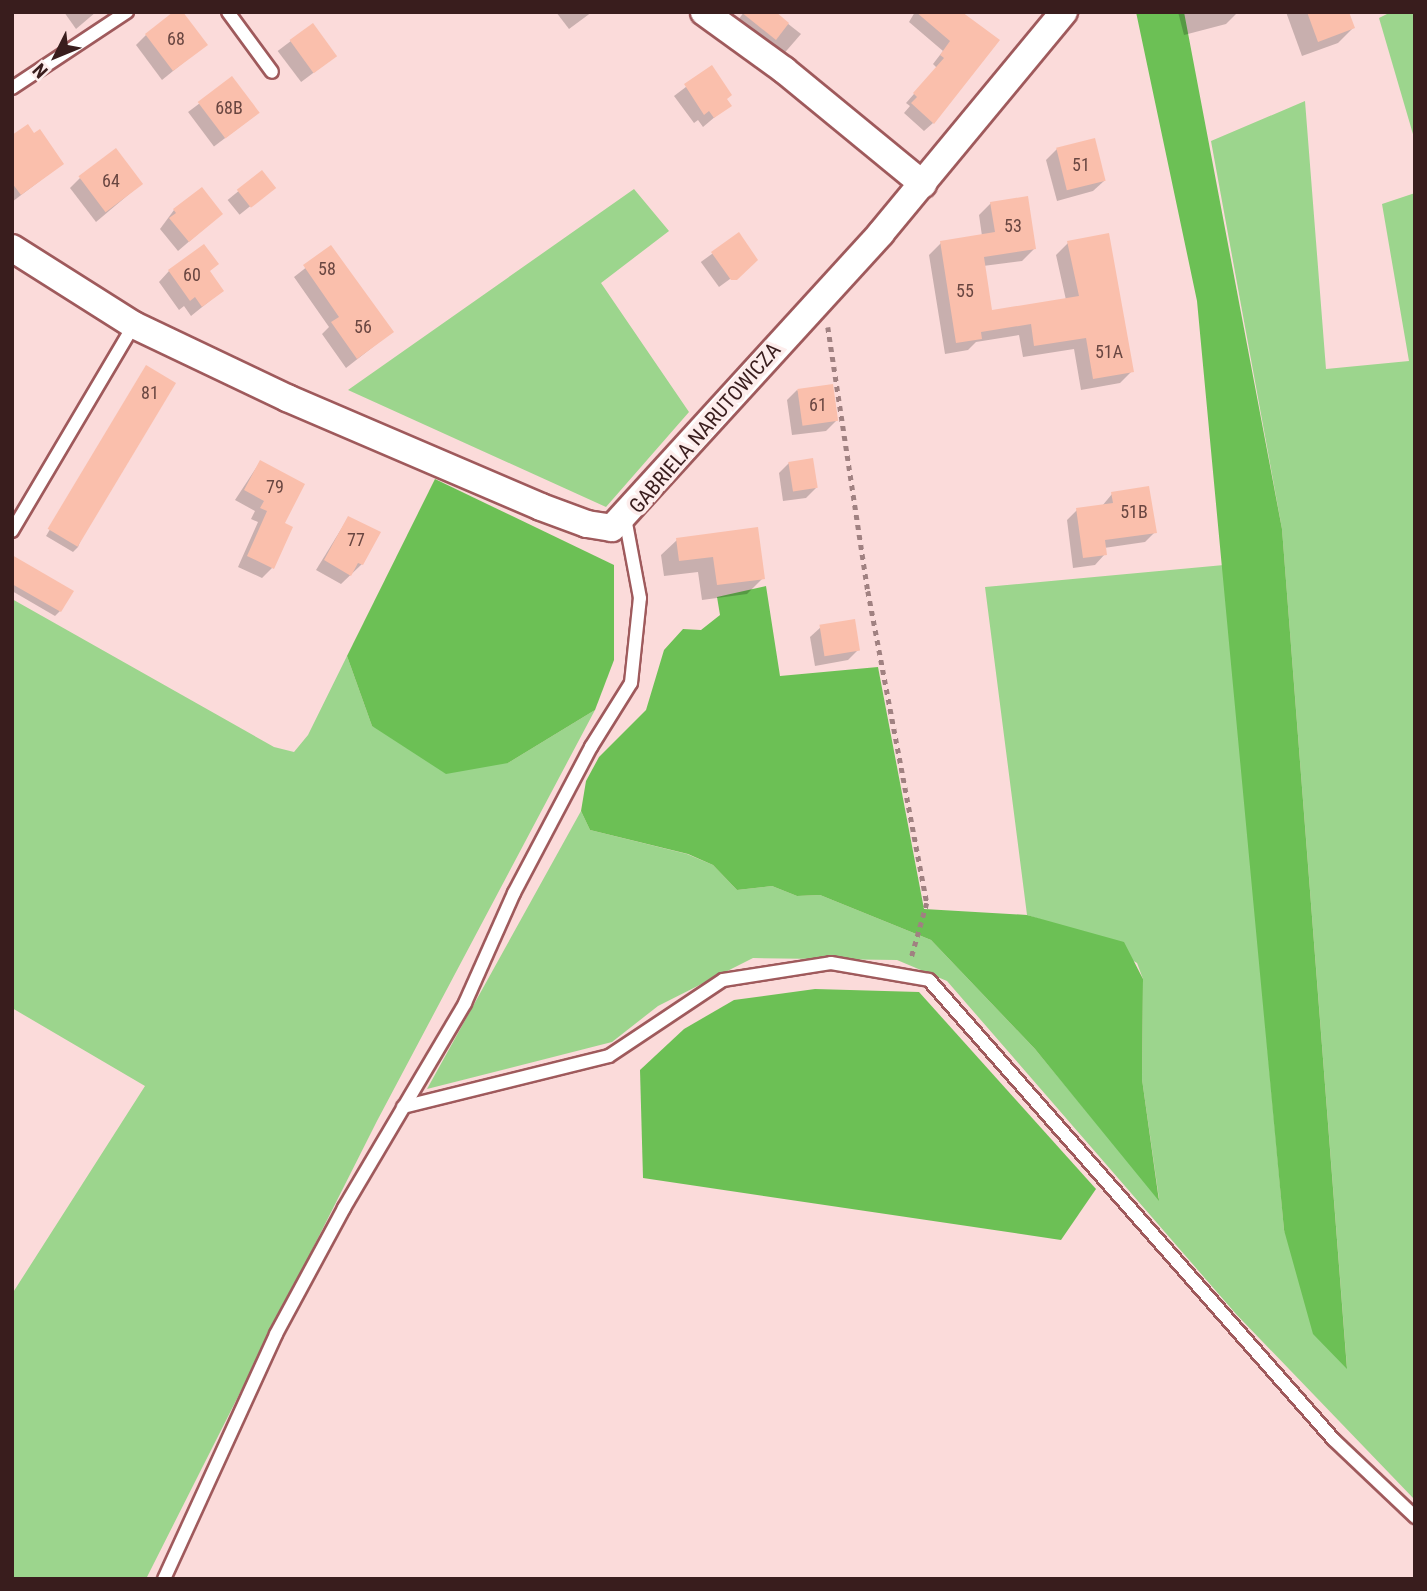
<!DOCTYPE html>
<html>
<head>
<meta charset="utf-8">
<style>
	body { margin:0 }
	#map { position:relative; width:1427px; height:1591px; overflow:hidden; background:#fbdbda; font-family:"Roboto Condensed",sans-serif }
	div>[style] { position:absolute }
	.green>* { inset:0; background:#9cd58d }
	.forest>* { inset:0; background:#6cc055 }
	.shadow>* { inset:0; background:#0003; transform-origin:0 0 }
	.building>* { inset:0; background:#fabfac; transform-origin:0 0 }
	.path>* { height:4.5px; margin-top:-2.25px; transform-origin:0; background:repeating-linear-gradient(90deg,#a08181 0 5px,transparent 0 10px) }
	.roads { filter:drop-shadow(2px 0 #9f5a5c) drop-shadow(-2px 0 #9f5a5c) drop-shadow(0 2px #9f5a5c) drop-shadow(0 -2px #9f5a5c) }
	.lane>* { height:12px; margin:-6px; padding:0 6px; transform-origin:6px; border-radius:6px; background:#fff }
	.street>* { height:26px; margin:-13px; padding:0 13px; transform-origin:13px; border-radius:13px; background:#fff }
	span { translate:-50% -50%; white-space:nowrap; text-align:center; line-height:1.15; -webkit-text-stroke:7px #fdedec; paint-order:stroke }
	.number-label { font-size:18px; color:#694641 }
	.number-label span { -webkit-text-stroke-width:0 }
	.street-label { font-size:21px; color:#391d1d }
	.frame { position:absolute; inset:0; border:14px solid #391d1d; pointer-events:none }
	.north { position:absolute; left:21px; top:21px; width:70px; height:70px; -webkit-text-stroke:5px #fdedec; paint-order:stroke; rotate:227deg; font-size:19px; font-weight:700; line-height:28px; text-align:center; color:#391d1d }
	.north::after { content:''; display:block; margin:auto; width:24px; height:32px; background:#391d1d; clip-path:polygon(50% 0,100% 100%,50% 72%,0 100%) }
</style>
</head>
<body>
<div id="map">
	<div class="green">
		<i style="clip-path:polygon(1391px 12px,1415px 12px,1415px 141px,1379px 18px)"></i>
		<i style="clip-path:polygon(1305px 101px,1326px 369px,1409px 361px,1382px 204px,1415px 193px,1415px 1500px,1236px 1314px,947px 981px,897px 960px,753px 958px,658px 1006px,612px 1042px,427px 1089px,581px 811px,590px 830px,687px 854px,713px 865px,737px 890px,772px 886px,797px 896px,820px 895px,931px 940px,1035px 1049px,1159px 1199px,1142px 1079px,1143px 979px,1137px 963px,1089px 935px,1027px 915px,985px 587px,1224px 565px,1284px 1230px,1347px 1368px,1282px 529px,1211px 141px)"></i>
		<i style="clip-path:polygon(634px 189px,669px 231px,601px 283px,689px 412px,606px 507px,348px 390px)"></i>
		<i style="clip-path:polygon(12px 599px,274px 747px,294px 752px,308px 735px,347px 656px,372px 726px,508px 763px,595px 710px,377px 1121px,146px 1579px,12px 1579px,12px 1294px,145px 1086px,12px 1008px)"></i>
	</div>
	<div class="forest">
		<i style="clip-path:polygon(1136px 12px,1184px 12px,1282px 529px,1347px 1369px,1313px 1334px,1284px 1230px,1197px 301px)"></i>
		<i style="clip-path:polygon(435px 479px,614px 565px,614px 660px,595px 710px,508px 763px,446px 774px,372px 726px,347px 656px)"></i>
		<i style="clip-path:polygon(766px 586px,780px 676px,878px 667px,924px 909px,1027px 915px,1124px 942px,1143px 979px,1142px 1079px,1159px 1201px,1035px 1049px,931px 940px,820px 895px,797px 896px,772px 886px,737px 890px,713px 865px,688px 854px,590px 830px,581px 811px,586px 781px,599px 757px,646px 710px,664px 650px,683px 629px,701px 630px,720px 615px,717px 597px)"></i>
		<i style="clip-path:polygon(815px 989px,919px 992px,1096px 1189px,1061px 1240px,643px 1178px,640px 1070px,684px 1029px,734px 1000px)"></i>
	</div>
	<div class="shadow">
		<i style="clip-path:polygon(64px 12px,96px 12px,76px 29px)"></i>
		<i style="clip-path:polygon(556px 12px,592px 12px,569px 29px)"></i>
		<i style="clip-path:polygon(744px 12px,773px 12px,801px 34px,781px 57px,736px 23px)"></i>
		<i style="clip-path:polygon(915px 12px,959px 12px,933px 123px,924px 131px,904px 113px,910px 106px,906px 103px,937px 68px,933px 64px,943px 51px,909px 22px)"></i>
		<i style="clip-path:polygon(1178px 12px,1238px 12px,1226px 24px,1184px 35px)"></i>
		<i style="clip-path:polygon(1286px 12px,1347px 12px,1353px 28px,1338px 43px,1302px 56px)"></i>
		<i style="left:312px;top:25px;width:39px;height:43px;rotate:53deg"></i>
		<i style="clip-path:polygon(146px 35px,205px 45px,162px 80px,136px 45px)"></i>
		<i style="clip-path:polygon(711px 68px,729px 105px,703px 127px,698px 120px,694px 123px,674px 96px)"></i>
		<i style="left:232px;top:79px;width:43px;height:55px;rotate:53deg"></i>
		<i style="clip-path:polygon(12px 137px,62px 164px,12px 202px)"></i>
		<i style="clip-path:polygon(1057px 149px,1104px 181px,1093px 191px,1057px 201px,1046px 160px)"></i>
		<i style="left:261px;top:173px;width:19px;height:43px;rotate:51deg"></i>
		<i style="clip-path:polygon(80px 178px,141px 184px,96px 222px,70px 188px)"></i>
		<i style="clip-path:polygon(201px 189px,221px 214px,178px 251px,160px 229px,174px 210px)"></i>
		<i style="clip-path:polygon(991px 203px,1034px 249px,1022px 261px,983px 266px,991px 312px,1066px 300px,1056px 255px,1068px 243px,1132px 371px,1120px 383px,1081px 390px,1074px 349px,1023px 357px,1019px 335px,976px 342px,968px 350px,945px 354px,929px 255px,941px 243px,982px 236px,979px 215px)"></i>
		<i style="left:738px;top:235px;width:31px;height:46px;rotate:54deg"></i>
		<i style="clip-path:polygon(331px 248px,392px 332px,346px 368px,322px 334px,329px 327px,294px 277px)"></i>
		<i style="clip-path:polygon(169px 271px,208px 272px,222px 291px,191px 316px,184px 306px,179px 310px,159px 282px)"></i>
		<i style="clip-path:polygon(147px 367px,78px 547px,73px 552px,46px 536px)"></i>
		<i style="clip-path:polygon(797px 390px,837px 420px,826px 431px,792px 435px,787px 400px)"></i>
		<i style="clip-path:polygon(260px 462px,282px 523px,272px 568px,262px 578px,238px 567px,258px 522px,251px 519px,255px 511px,235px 500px)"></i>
		<i style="clip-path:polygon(789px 463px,816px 488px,806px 498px,783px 501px,779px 473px)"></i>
		<i style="clip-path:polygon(1112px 494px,1155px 532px,1145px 542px,1104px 548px,1105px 554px,1095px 565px,1073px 568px,1067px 520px,1077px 510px,1102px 506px)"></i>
		<i style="clip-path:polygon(348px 518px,362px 564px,341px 584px,316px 570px)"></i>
		<i style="clip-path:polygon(677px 540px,763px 578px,747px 594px,702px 600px,698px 572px,664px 576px,661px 555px)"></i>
		<i style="clip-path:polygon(12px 560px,60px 611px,55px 616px,12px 591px)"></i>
		<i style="clip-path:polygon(821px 627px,858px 650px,848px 660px,815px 666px,810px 637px)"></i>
	</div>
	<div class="building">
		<i style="clip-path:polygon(173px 12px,183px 12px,208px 45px,173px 71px,145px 34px)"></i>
		<i style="clip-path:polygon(741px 12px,776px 12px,789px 23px,776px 40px)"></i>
		<i style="clip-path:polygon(916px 12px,962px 12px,1000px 40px,934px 124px,911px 103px,917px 97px,913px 93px,944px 58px,940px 55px,950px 41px)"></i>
		<i style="clip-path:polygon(1307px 12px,1349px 12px,1355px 28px,1318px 42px)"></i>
		<i style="left:313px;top:23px;width:41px;height:29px;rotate:54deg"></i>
		<i style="clip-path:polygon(712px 65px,732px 95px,727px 99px,732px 106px,714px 118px,709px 111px,704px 115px,684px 84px)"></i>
		<i style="left:232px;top:76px;width:46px;height:43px;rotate:53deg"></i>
		<i style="clip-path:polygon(28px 124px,34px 133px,40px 129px,64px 164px,21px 195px,12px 183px,12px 135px)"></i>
		<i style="left:1095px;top:138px;width:44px;height:40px;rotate:76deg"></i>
		<i style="left:116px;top:148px;width:45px;height:47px;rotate:53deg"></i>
		<i style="left:262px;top:170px;width:23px;height:32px;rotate:52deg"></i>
		<i style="clip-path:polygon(202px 187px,223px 214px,189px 242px,169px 218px,176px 213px,173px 209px)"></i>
		<i style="clip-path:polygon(1028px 196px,1036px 249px,984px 257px,992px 310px,1079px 296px,1067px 241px,1109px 233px,1134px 372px,1093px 379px,1086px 338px,1034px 346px,1031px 324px,981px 332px,982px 339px,956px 343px,940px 241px,995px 232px,990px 202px)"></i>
		<i style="clip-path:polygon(739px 232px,758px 260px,737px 280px,731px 280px,711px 252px)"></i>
		<i style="clip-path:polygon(204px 244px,219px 264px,210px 271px,224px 291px,202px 307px,195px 297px,190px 301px,168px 270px)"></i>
		<i style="clip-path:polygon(331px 245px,394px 332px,357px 359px,331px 322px,339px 317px,303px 265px)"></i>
		<i style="left:146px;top:365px;width:35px;height:191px;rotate:31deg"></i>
		<i style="left:833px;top:384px;width:37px;height:36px;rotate:82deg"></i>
		<i style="left:813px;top:458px;width:30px;height:25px;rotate:81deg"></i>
		<i style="clip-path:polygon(260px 460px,305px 484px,285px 523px,293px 527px,274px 569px,247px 556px,267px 511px,260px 508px,264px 501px,244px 490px)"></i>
		<i style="clip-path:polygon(1149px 486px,1157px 533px,1105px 540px,1107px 555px,1083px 558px,1076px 508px,1113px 503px,1111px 492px)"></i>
		<i style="clip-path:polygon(348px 516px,381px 532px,363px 565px,358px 563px,351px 576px,324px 560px)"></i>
		<i style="clip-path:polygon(758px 527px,765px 579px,717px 585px,713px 557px,679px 561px,676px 538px)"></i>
		<i style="clip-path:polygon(12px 555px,74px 591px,61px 612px,12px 584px)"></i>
		<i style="left:855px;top:619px;width:32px;height:36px;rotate:81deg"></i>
	</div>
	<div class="path">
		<i style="left:828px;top:327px;width:267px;rotate:81.4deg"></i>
		<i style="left:868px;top:591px;width:318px;rotate:79.3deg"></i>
		<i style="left:927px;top:903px;width:58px;rotate:105.9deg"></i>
	</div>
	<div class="roads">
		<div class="lane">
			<i style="left:228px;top:12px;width:74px;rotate:53.7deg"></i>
			<i style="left:12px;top:88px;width:138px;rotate:-33.5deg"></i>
			<i style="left:12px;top:531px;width:239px;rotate:-59.4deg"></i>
			<i style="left:403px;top:1107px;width:212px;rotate:-13.9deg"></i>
			<i style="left:609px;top:1056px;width:137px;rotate:-33.7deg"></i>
			<i style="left:723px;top:980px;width:109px;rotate:-8.9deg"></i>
			<i style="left:831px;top:963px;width:99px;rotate:9.8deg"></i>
			<i style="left:929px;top:980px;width:613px;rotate:48.64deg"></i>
			<i style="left:1334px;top:1440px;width:112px;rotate:43.5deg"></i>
			<i style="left:164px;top:1579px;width:269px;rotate:-65.4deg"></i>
			<i style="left:276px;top:1334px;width:143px;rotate:-61.6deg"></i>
			<i style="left:344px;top:1208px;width:238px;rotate:-59.4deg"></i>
			<i style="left:465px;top:1003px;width:120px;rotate:-66deg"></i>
			<i style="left:514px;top:893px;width:165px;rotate:-62.2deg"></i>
			<i style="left:591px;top:747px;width:75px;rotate:-58deg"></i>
			<i style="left:631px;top:683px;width:85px;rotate:-84deg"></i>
			<i style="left:640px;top:598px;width:81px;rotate:-100.6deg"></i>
		</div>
		<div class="street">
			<i style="left:704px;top:12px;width:99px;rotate:35.9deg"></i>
			<i style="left:784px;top:70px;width:180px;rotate:39.4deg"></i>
			<i style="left:12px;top:248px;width:144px;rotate:32.3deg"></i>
			<i style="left:134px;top:325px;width:170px;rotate:25.5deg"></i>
			<i style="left:287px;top:398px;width:276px;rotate:23.2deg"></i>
			<i style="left:541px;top:507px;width:49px;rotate:20.3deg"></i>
			<i style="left:587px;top:524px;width:25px;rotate:9deg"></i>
			<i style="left:612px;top:528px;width:399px;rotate:-47.6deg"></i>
			<i style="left:881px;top:233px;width:287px;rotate:-50.4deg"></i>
		</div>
	</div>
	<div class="number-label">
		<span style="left:176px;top:39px">68</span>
		<span style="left:229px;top:108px">68B</span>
		<span style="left:1081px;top:165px">51</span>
		<span style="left:111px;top:181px">64</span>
		<span style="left:1013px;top:226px">53</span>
		<span style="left:327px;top:269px">58</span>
		<span style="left:192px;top:275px">60</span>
		<span style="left:965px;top:291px">55</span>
		<span style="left:363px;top:327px">56</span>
		<span style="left:1109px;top:352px">51A</span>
		<span style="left:150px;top:393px">81</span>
		<span style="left:818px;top:405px">61</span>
		<span style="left:275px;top:487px">79</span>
		<span style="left:1134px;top:512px">51B</span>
		<span style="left:356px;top:540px">77</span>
	</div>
	<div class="street-label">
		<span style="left:705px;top:428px;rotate:-49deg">GABRIELA NARUTOWICZA</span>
	</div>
	<div class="frame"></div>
	<div class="north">N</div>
</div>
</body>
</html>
